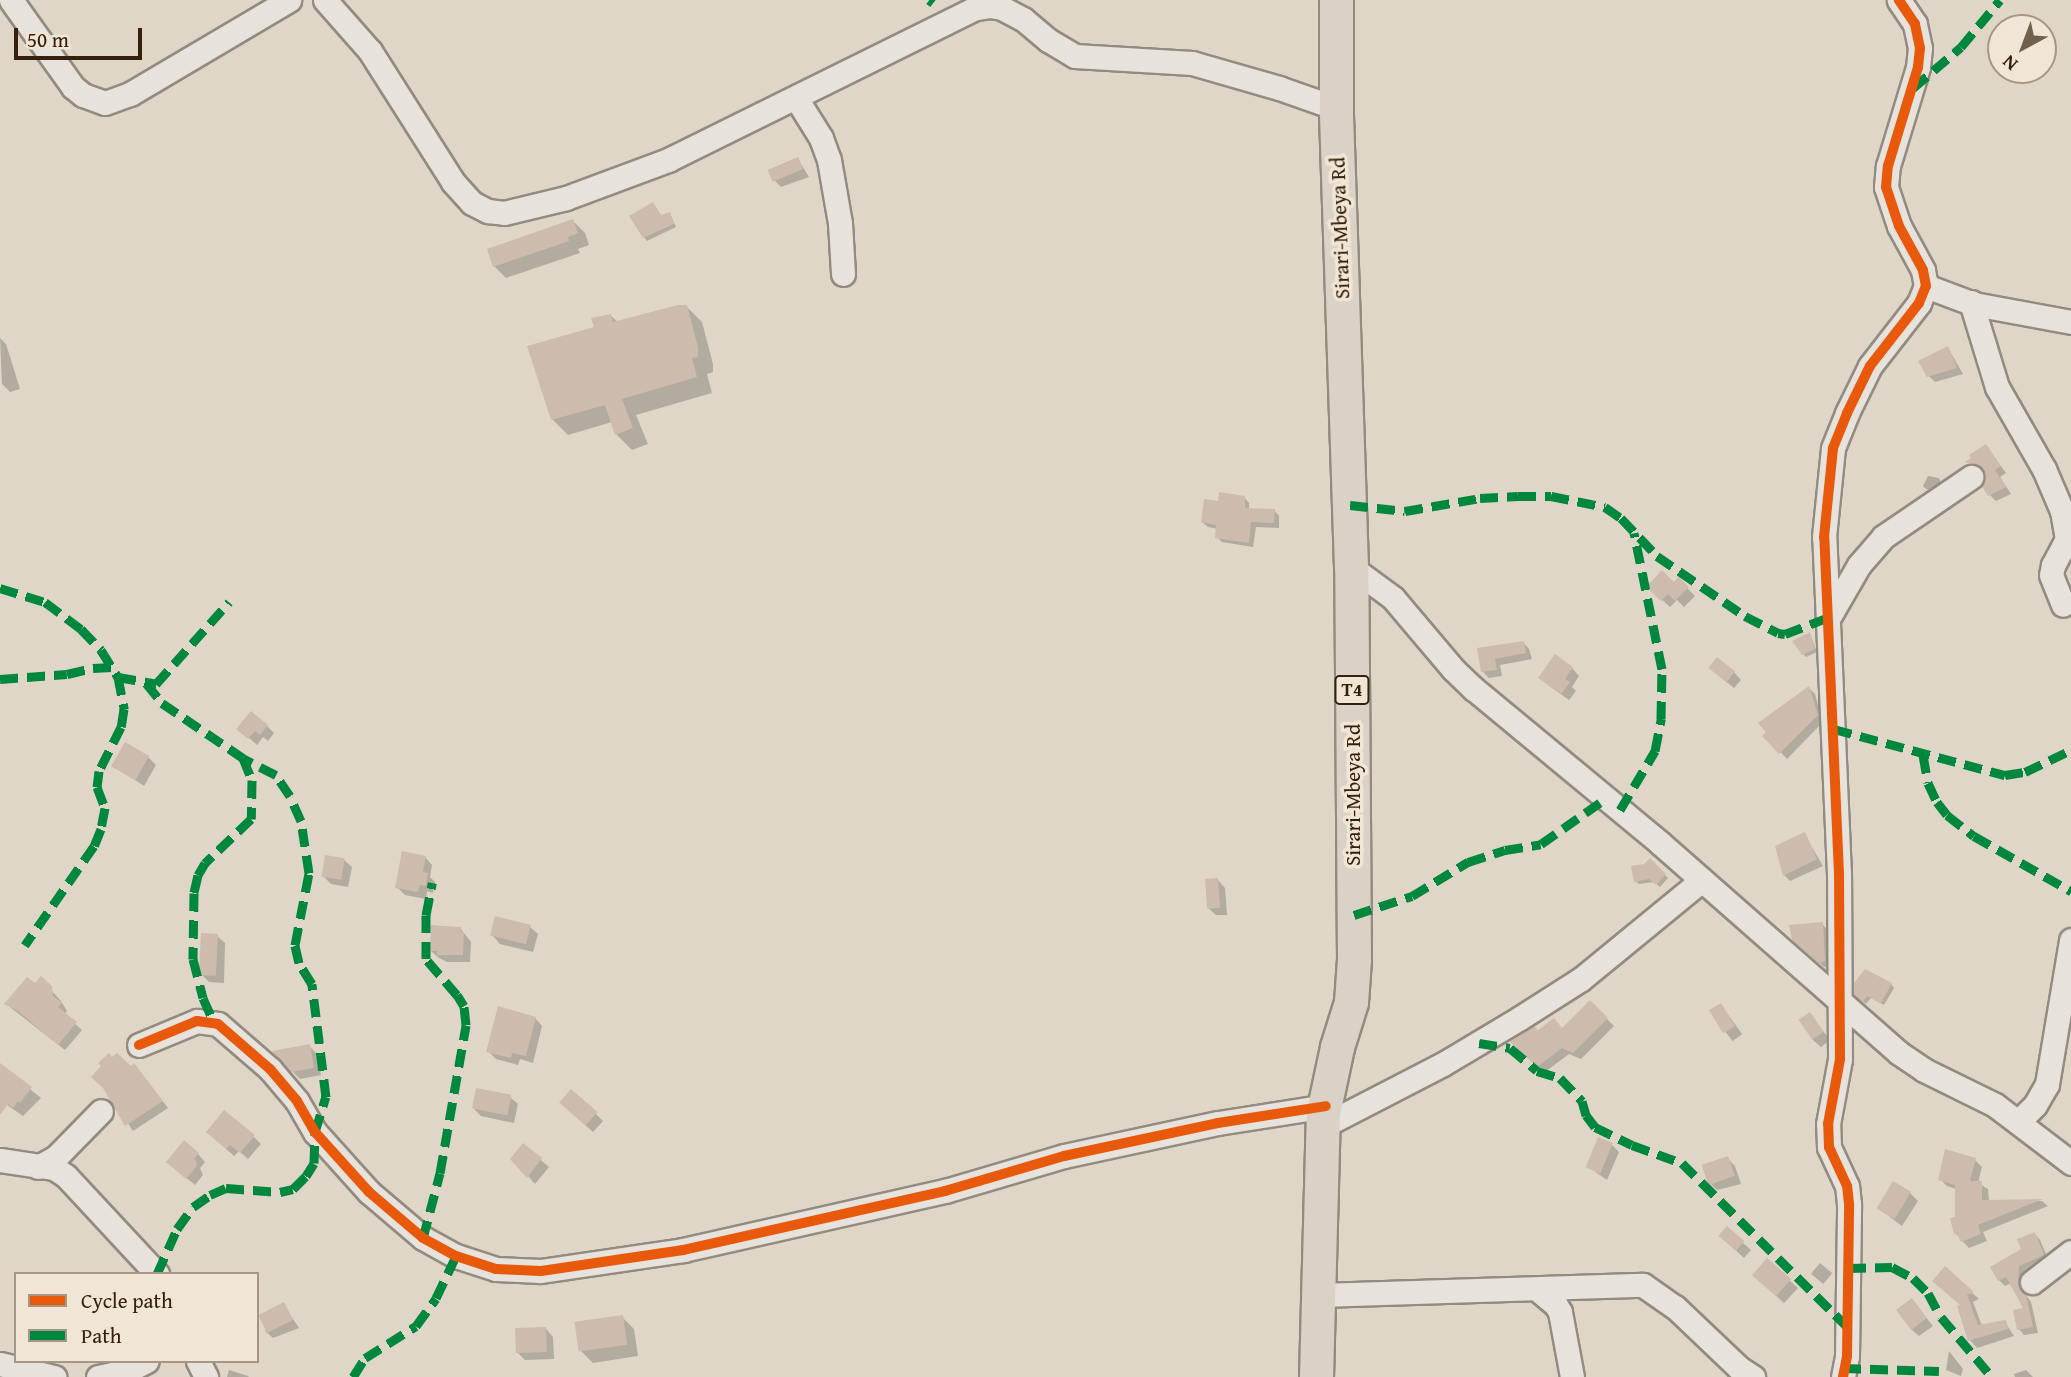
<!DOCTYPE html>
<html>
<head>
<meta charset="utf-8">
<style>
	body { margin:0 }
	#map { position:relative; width:2071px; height:1377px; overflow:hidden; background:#dfd6c8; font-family:"Gentium Book Plus",serif }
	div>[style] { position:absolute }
	.shadow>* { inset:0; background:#0003; transform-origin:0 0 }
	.building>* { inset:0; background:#cdbbad; transform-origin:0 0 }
	.roads { filter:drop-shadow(2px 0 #938b80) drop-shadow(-2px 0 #938b80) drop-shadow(0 2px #938b80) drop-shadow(0 -2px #938b80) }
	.minor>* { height:23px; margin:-11.5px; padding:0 11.5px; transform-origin:11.5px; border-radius:11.5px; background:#e7e2db }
	.highway>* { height:33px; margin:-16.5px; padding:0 16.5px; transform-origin:16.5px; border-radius:16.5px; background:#dad2c6 }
	.quiet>* { height:9px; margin-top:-4.5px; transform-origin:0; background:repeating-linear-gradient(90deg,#00873e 0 18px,transparent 0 27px) }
	.cycleway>* { height:10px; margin:-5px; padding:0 5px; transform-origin:5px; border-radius:5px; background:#e8590c }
	span { translate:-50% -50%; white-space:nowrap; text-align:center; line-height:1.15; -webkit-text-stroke:7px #f1e5d5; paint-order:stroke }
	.shield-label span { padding:2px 5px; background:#f1e5d5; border:2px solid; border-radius:5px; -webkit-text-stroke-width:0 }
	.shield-label { font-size:19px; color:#34200c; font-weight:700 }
	.street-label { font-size:21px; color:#34200c }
	.legend { position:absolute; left:14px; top:1272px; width:245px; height:91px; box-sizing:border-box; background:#f1e5d5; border:2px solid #a59685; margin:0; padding:9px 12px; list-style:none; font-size:21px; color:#34200c }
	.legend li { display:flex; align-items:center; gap:14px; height:35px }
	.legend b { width:35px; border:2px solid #a59685 }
	.north { position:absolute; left:1987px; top:14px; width:70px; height:70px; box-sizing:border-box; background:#f1e5d5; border:2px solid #a59685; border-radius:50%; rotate:221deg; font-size:19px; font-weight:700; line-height:28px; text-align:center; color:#34200c }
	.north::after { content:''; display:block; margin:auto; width:24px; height:32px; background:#70604e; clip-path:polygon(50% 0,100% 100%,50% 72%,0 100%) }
	.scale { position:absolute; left:14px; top:28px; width:128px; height:32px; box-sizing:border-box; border:4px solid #34200c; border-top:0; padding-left:9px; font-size:21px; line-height:24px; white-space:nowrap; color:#34200c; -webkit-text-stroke:5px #f1e5d5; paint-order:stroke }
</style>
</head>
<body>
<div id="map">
	<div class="shadow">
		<i style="clip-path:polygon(798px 159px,809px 177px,781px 187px,773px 179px)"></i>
		<i style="clip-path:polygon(670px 214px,676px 227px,647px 241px,644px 237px,661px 216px)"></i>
		<i style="clip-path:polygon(573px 221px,585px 233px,589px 245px,578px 249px,580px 253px,506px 278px,494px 266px)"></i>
		<i style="clip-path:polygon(687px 307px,702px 322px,713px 364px,713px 372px,707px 374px,712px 393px,636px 415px,648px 444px,632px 450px,616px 434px,612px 422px,568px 435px,552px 419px,596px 329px,611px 316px,618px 322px)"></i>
		<i style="clip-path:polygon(0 338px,6px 344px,20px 389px,10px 392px,2px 384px)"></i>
		<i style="clip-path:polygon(1948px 348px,1963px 374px,1935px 382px,1929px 376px)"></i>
		<i style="clip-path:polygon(1986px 446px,2006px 473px,2000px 477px,2011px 494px,1996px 501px,1990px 495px,1986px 473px,1968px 462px)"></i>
		<i style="clip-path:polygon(1928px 476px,1939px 478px,1942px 485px,1933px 491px,1926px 489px,1923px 486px)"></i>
		<i style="clip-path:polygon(1244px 497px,1249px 503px,1249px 510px,1274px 510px,1279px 516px,1279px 528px,1256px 527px,1253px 547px,1222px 542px,1217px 537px,1218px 529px,1208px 527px,1202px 522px,1220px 503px)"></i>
		<i style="clip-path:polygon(1679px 580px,1695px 596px,1684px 607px,1677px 600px,1670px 607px,1648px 587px,1674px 585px)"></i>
		<i style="clip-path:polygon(1810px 634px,1817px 652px,1806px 657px,1803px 654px)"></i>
		<i style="clip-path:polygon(1523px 642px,1529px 649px,1532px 659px,1500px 665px,1502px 676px,1489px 678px,1483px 672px,1479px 650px)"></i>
		<i style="clip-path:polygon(1572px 668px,1579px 676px,1572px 687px,1576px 691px,1569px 700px,1548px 685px)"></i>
		<i style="clip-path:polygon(1734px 672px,1741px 680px,1734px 688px,1718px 675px)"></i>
		<i style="clip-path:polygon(1809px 688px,1815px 694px,1823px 722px,1787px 759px,1765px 736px)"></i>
		<i style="clip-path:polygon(267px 726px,274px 733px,268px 741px,263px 737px,257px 745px,239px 729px)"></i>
		<i style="clip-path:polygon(148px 757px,156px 765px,144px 786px,114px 766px)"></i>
		<i style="clip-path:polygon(1804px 834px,1823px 866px,1790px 881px,1784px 875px)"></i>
		<i style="clip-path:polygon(425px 857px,432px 865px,430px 877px,435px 882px,433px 893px,427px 891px,426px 899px,405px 895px,397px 887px)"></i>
		<i style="clip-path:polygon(344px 860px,352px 867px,348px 887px,331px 884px,323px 876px)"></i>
		<i style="clip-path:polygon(1650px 860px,1668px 878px,1660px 887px,1654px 882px,1639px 884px,1635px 881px)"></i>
		<i style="clip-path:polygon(1218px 880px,1225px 888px,1227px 915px,1216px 915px,1208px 908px)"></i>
		<i style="clip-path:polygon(1822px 924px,1827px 929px,1830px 966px,1824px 967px,1794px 939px)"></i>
		<i style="clip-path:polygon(530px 927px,538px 934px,533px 952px,500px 944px,493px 936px)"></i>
		<i style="clip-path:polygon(460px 928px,471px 942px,470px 962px,447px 962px,439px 958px,431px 951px)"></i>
		<i style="clip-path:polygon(217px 936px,225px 943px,224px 983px,209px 982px,201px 974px)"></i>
		<i style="clip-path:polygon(41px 979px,61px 1001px,67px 1011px,64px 1014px,82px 1030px,65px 1050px,6px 1004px)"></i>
		<i style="clip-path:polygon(1891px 984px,1894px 988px,1884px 1005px,1871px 998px,1866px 1004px,1855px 994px)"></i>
		<i style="clip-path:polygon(1590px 1002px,1614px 1026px,1581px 1059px,1569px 1054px,1545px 1072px,1513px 1042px,1538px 1032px,1563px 1029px)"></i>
		<i style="left:1721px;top:1005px;width:36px;height:12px;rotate:54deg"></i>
		<i style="clip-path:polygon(1810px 1014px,1830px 1040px,1821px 1047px,1813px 1040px)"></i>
		<i style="clip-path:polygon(535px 1018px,542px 1026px,533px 1063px,520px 1059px,518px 1065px,496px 1059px,488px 1051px)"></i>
		<i style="clip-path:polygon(309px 1046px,317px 1054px,321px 1075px,300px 1079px,292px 1071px)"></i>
		<i style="clip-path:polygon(134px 1065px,168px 1108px,133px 1131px,104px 1087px)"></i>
		<i style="clip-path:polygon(5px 1069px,41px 1098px,23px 1116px,0 1100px,0 1070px)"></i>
		<i style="clip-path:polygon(510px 1097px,518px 1104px,514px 1123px,481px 1116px,474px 1109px)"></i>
		<i style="clip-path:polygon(568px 1110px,595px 1113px,603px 1121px,593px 1132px)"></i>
		<i style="clip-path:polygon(253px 1136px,261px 1144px,248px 1159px,239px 1151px,234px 1156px,216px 1140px)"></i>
		<i style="clip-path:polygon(523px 1145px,549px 1167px,535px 1184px,528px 1176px)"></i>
		<i style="clip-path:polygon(1612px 1145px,1619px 1152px,1607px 1180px,1587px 1166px)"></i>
		<i style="clip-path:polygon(198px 1154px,205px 1162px,200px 1168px,203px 1175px,195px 1185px,176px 1169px)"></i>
		<i style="clip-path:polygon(evenodd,1727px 1158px,1735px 1166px,1741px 1184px,1717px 1190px,1709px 1182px,1727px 1158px,1724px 1176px,1725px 1179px,1711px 1184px,1711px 1180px,1724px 1176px)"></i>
		<i style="clip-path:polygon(1975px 1160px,1982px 1167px,1978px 1183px,1988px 1189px,1989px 1201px,2042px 1201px,2048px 1206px,1983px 1232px,1987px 1241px,1969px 1248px,1956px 1234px,1953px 1219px,1956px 1218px,1956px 1189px,1947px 1186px,1940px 1179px)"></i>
		<i style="clip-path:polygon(1910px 1193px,1918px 1201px,1902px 1226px,1878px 1208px)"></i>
		<i style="clip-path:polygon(1727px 1229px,1751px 1250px,1744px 1258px,1728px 1243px)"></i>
		<i style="clip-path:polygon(2035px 1234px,2040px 1240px,2049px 1261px,2025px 1272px,2023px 1291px,2031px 1302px,2038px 1333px,2024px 1335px,2019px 1329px,2026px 1309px,2012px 1283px,2005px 1286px,1999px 1280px)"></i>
		<i style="clip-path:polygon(1767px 1260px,1798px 1288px,1784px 1303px,1762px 1283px)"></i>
		<i style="left:1820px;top:1263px;width:16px;height:14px;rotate:40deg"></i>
		<i style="clip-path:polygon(1945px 1269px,1979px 1299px,1973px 1302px,1982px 1326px,2005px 1322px,2014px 1336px,1977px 1348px,1970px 1340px,1963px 1306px)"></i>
		<i style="clip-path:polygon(1912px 1300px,1933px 1326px,1919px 1336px,1911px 1329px)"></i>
		<i style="clip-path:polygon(283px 1304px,299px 1328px,273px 1338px,265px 1331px)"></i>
		<i style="clip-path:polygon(622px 1317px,634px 1329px,638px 1356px,593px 1363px,581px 1351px)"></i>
		<i style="clip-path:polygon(546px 1329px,553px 1337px,554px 1359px,525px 1360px,517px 1352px)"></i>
		<i style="clip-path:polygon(1949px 1351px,1963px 1369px,1961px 1376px,1946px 1370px)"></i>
		<i style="clip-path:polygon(229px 1370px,248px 1376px,249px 1377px,227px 1377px)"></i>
		<i style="clip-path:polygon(2026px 1370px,2033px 1377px,2015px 1377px,2014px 1374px)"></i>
	</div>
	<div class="building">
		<i style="left:798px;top:157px;width:13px;height:33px;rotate:67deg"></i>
		<i style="clip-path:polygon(653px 202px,661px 215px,670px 212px,674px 224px,643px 238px,629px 216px)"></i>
		<i style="clip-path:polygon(573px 219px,578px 233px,568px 237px,569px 241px,493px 267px,487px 249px)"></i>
		<i style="clip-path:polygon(678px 305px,687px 305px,698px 347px,698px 357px,692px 358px,697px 377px,622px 399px,633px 428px,615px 435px,605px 405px,551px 420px,527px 346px,594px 327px,591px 318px,611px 314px,613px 322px)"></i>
		<i style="clip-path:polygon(1948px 346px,1957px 368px,1927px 377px,1918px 361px)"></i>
		<i style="clip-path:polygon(1986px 444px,2001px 466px,1995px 470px,2006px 487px,1988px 496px,1982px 486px,1985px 477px,1983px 470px,1965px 462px,1971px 458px,1969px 455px)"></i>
		<i style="clip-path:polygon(1219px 492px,1245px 496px,1245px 508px,1275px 509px,1274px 523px,1251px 522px,1249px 543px,1215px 538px,1216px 525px,1201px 522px,1204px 499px,1218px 501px)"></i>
		<i style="clip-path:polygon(1662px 570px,1674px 582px,1679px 577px,1689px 587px,1675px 601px,1668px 594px,1661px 601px,1646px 587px)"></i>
		<i style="clip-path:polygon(1810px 632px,1815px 649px,1802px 655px,1792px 641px)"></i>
		<i style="clip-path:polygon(1524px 641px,1526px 653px,1495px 659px,1497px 670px,1481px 672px,1477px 648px)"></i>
		<i style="clip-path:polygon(1555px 654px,1573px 667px,1565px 679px,1570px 682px,1561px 694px,1538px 678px)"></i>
		<i style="left:1717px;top:657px;width:23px;height:14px;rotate:38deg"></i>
		<i style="clip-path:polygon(1809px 686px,1818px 715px,1779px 754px,1762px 736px,1766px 732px,1758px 723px)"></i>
		<i style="clip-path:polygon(251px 711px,268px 725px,260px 735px,255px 731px,248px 739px,236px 729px)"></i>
		<i style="left:125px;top:742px;width:28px;height:28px;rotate:30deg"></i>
		<i style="clip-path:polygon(1805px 832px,1817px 859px,1783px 876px,1775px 846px)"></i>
		<i style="clip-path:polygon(402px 851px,426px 856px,423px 872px,428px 873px,426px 886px,420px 885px,418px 892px,395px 888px)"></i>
		<i style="left:325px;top:855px;width:20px;height:22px;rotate:9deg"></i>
		<i style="clip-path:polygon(1650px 858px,1666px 874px,1656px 885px,1649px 879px,1634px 882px,1631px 866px,1644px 864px)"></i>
		<i style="left:1218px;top:878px;width:30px;height:13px;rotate:86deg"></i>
		<i style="left:495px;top:916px;width:37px;height:20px;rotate:14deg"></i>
		<i style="clip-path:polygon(1823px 922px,1825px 961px,1818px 963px,1792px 940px,1789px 925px)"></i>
		<i style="clip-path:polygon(431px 925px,461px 927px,461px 932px,464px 932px,463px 955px,437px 955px,437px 951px,430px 951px)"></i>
		<i style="left:201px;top:933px;width:17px;height:42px;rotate:3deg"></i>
		<i style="clip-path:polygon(1865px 969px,1892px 983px,1881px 1003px,1867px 996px,1862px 1002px,1854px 995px,1854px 983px)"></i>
		<i style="clip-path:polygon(41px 976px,52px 986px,53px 996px,62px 1003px,58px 1007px,77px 1022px,58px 1045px,18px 1011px,4px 1004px,27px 977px,35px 983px)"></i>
		<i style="clip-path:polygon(1590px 1000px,1608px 1018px,1573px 1053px,1562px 1048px,1537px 1067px,1510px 1042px,1534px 1026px,1538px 1030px,1554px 1018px,1562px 1028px)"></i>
		<i style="left:1721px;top:1003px;width:27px;height:14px;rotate:59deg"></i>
		<i style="clip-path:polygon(498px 1006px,536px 1017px,526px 1056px,512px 1053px,511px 1058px,486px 1052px)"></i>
		<i style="left:1810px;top:1012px;width:24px;height:14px;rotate:55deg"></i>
		<i style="clip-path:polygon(310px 1044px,314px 1068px,291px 1072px,272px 1051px)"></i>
		<i style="clip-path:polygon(109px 1053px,112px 1057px,117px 1053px,131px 1066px,134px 1063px,163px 1101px,125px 1126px,103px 1088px,91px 1077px,101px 1066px,98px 1063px)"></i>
		<i style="clip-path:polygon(0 1063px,32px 1087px,20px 1103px,18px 1101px,13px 1108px,8px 1104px,0 1115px)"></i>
		<i style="left:476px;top:1088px;width:36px;height:21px;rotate:11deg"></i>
		<i style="left:571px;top:1089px;width:35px;height:18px;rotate:41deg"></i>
		<i style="clip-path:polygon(224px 1110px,255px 1135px,240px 1153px,230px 1145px,226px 1149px,206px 1132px)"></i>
		<i style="left:1598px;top:1137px;width:16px;height:33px;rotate:22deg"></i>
		<i style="clip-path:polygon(184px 1140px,199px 1153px,194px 1159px,197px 1162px,196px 1167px,186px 1179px,166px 1162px)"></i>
		<i style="clip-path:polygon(523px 1143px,542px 1158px,527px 1178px,510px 1159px)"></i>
		<i style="clip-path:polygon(1945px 1149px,1976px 1158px,1970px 1181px,1982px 1181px,1982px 1200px,2043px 1199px,1978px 1225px,1981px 1234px,1961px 1242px,1956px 1232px,1954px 1235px,1950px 1218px,1955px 1217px,1955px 1185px,1938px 1180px)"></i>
		<i style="left:1728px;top:1156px;width:21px;height:28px;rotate:71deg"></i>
		<i style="left:1893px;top:1181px;width:21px;height:32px;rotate:31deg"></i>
		<i style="left:1727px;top:1226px;width:23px;height:13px;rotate:41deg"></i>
		<i style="clip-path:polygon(2035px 1232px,2044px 1255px,2019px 1266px,2018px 1283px,2026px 1295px,2033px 1327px,2017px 1330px,2013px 1310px,2023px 1308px,2006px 1277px,1998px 1281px,1990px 1267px,2021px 1249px,2017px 1239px)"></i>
		<i style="left:1767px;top:1258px;width:32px;height:23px;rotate:41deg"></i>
		<i style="clip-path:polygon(1945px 1266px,1974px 1292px,1967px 1295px,1978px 1325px,2006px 1320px,2008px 1329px,1968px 1341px,1957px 1306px,1960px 1305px,1932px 1281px)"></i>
		<i style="left:1912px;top:1298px;width:25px;height:20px;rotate:53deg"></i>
		<i style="left:284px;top:1302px;width:20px;height:29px;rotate:63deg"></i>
		<i style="left:623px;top:1315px;width:30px;height:49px;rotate:82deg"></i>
		<i style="left:546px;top:1327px;width:25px;height:31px;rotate:88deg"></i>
	</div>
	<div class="roads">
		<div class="minor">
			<i style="left:11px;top:0;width:107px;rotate:54.5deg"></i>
			<i style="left:73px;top:87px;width:13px;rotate:39deg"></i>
			<i style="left:83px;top:95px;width:23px;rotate:20deg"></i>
			<i style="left:105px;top:103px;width:27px;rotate:-20deg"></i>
			<i style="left:130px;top:94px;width:185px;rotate:-30.6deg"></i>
			<i style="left:325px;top:0;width:68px;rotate:48.6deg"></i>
			<i style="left:370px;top:51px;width:155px;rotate:57.6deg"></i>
			<i style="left:453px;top:182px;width:28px;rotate:48deg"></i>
			<i style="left:472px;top:203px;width:18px;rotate:27deg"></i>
			<i style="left:488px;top:211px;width:16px;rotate:7deg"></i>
			<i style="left:504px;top:213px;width:64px;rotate:-13.6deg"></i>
			<i style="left:566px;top:198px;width:109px;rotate:-20.4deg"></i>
			<i style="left:668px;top:160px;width:343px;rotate:-26.3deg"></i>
			<i style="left:976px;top:8px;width:14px;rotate:-8deg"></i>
			<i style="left:990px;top:6px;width:12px;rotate:9deg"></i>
			<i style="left:1002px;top:8px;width:24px;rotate:28deg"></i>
			<i style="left:1023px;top:19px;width:33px;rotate:40deg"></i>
			<i style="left:1048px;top:40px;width:31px;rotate:31deg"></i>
			<i style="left:1075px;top:56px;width:117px;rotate:3.4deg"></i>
			<i style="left:1192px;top:63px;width:91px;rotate:16deg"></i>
			<i style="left:1279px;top:88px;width:60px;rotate:19.3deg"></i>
			<i style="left:796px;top:98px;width:47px;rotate:58deg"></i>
			<i style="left:821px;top:138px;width:23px;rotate:70deg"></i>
			<i style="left:829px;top:160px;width:64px;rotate:80.1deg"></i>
			<i style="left:840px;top:223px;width:51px;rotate:86.6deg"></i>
			<i style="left:1926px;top:286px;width:51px;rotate:20.6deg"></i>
			<i style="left:1974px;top:304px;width:99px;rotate:10.5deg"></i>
			<i style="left:1971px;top:302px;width:89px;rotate:73deg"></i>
			<i style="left:1997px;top:387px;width:95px;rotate:60.2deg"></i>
			<i style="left:2044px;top:469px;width:46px;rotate:66.8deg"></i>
			<i style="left:2062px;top:511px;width:28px;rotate:80deg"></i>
			<i style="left:2067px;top:539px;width:30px;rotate:118deg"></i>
			<i style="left:2053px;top:565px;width:10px;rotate:101deg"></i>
			<i style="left:2051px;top:575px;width:32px;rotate:68deg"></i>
			<i style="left:1351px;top:567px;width:52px;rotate:36.4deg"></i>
			<i style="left:1393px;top:598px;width:93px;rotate:49.8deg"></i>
			<i style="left:1453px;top:669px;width:29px;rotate:44deg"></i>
			<i style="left:1474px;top:689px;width:241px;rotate:39.6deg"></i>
			<i style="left:1660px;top:843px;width:318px;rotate:41.3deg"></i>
			<i style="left:1899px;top:1053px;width:30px;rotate:34deg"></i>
			<i style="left:1924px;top:1070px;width:79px;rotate:26.2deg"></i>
			<i style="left:1995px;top:1105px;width:96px;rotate:37.3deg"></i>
			<i style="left:1829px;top:617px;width:60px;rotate:-60deg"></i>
			<i style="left:1859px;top:565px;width:37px;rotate:-49deg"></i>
			<i style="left:1883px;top:537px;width:107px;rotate:-34.3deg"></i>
			<i style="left:139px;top:1045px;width:63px;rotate:-22.5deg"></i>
			<i style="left:197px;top:1021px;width:21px;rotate:8deg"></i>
			<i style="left:218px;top:1024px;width:69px;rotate:40.9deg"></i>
			<i style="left:270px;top:1069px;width:42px;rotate:49.8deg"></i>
			<i style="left:297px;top:1101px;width:36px;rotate:60deg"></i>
			<i style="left:315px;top:1132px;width:81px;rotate:48deg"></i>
			<i style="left:369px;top:1192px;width:71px;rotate:40.4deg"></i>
			<i style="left:423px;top:1238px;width:38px;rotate:29deg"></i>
			<i style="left:456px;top:1256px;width:42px;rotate:18deg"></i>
			<i style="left:496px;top:1269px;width:45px;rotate:2.5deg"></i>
			<i style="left:541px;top:1271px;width:144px;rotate:-8.4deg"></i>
			<i style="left:683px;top:1250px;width:269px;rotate:-12.7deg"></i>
			<i style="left:945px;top:1191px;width:124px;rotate:-16.4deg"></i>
			<i style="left:1064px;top:1156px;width:157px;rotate:-12.1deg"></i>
			<i style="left:1218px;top:1123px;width:109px;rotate:-8.9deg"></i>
			<i style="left:2018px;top:1122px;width:24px;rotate:-45deg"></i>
			<i style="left:2035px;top:1105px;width:24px;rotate:-60deg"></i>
			<i style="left:2047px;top:1084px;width:146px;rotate:-80.5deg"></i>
			<i style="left:1323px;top:1126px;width:135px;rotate:-27.3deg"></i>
			<i style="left:1443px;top:1064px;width:90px;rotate:-30.9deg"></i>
			<i style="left:1520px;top:1018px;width:72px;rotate:-32.6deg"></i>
			<i style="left:1581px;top:979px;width:156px;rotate:-39.3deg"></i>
			<i style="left:0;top:1160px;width:55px;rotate:8.4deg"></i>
			<i style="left:54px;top:1168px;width:14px;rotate:34deg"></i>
			<i style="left:66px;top:1176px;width:134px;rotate:47.1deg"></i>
			<i style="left:38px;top:1167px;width:21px;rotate:-29deg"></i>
			<i style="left:56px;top:1157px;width:64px;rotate:-45.6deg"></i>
			<i style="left:2032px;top:1282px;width:49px;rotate:-37.6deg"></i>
			<i style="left:1538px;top:1290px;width:23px;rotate:40deg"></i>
			<i style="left:1556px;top:1305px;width:8px;rotate:60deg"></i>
			<i style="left:1560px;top:1312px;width:66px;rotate:79.5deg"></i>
			<i style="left:1320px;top:1295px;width:323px;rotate:-1.8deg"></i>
			<i style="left:1643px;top:1285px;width:39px;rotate:35deg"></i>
			<i style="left:1675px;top:1307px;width:88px;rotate:43.6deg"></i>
			<i style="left:1739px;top:1368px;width:17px;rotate:33deg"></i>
			<i style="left:198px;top:1361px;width:18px;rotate:63deg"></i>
			<i style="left:0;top:1364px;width:56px;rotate:13.5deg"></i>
			<i style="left:98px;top:1377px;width:30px;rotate:-12deg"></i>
			<i style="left:127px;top:1371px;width:22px;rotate:-27deg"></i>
			<i style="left:1843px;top:1377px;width:21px;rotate:-79deg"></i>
			<i style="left:1847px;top:1356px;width:152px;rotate:-89.2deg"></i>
			<i style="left:1849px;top:1204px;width:18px;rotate:-96deg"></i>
			<i style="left:1847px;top:1186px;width:43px;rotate:-114.8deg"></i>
			<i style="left:1829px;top:1147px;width:23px;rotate:-92deg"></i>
			<i style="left:1828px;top:1124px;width:66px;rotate:-79.5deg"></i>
			<i style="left:1840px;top:1059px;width:185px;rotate:-90.3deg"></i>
			<i style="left:1839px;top:874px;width:337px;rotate:-92.5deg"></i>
			<i style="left:1824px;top:537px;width:89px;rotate:-84.2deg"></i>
			<i style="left:1833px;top:448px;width:38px;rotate:-68deg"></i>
			<i style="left:1847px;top:413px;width:52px;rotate:-63.9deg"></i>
			<i style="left:1870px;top:366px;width:80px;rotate:-52.1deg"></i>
			<i style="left:1919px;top:303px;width:18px;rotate:-68deg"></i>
			<i style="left:1926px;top:286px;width:16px;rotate:-101deg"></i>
			<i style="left:1923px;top:270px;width:50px;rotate:-118.6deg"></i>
			<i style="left:1899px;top:226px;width:41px;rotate:-108.4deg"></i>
			<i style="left:1886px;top:187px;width:21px;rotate:-85deg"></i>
			<i style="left:1888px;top:166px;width:103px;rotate:-73.1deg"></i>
			<i style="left:1918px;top:67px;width:19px;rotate:-84deg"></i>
			<i style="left:1920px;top:48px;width:25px;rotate:-102deg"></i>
			<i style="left:1915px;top:24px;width:29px;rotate:-124deg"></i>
		</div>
		<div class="highway">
			<i style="left:1316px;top:1377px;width:264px;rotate:-88.5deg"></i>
			<i style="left:1323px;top:1113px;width:67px;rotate:-78deg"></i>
			<i style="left:1337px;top:1047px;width:47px;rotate:-72.7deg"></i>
			<i style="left:1351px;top:1002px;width:43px;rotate:-86deg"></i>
			<i style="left:1354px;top:959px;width:392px;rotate:-90.4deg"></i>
			<i style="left:1351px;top:567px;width:459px;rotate:-91.9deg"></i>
			<i style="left:1336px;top:108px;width:108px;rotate:-90deg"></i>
		</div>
	</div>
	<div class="quiet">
		<i style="left:929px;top:0;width:5px;rotate:37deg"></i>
		<i style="left:1913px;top:88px;width:63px;rotate:-40.5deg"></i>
		<i style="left:1961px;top:47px;width:61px;rotate:-50.3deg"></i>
		<i style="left:1350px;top:505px;width:55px;rotate:6.2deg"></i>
		<i style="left:1405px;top:511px;width:76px;rotate:-9.8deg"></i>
		<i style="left:1480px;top:498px;width:38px;rotate:-3deg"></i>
		<i style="left:1518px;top:496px;width:33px"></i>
		<i style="left:1551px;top:496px;width:55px;rotate:11.5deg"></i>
		<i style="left:1605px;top:507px;width:19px;rotate:35deg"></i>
		<i style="left:1621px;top:518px;width:52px;rotate:46.5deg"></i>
		<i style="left:1657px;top:556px;width:107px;rotate:34.3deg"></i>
		<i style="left:1745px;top:616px;width:37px;rotate:27deg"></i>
		<i style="left:1778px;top:633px;width:7px;rotate:8deg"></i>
		<i style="left:1785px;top:634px;width:47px;rotate:-21.1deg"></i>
		<i style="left:0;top:588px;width:47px;rotate:17.3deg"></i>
		<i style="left:45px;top:602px;width:45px;rotate:36.9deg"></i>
		<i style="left:81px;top:629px;width:29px;rotate:46deg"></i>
		<i style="left:101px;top:650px;width:32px;rotate:58deg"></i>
		<i style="left:118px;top:677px;width:33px;rotate:79deg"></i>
		<i style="left:124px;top:709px;width:18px;rotate:99deg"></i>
		<i style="left:121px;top:727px;width:49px;rotate:116.6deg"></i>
		<i style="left:99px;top:771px;width:16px;rotate:97deg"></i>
		<i style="left:97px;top:787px;width:22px;rotate:69deg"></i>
		<i style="left:105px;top:808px;width:21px;rotate:101deg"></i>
		<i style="left:101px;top:829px;width:18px;rotate:112deg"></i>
		<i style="left:94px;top:846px;width:121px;rotate:124.9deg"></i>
		<i style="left:118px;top:677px;width:39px;rotate:10deg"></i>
		<i style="left:156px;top:684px;width:110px;rotate:-48.3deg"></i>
		<i style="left:0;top:679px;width:67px;rotate:-4.3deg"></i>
		<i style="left:67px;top:674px;width:27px;rotate:-13deg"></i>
		<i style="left:93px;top:668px;width:19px;rotate:-3deg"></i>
		<i style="left:146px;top:683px;width:26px;rotate:51deg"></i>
		<i style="left:162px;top:703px;width:98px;rotate:34.2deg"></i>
		<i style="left:243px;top:758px;width:24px;rotate:68deg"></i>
		<i style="left:252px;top:780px;width:39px;rotate:91deg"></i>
		<i style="left:251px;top:819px;width:64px;rotate:136.3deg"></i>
		<i style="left:205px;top:863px;width:14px;rotate:120deg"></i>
		<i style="left:198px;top:875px;width:18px;rotate:103deg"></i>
		<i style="left:194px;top:893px;width:66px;rotate:90.9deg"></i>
		<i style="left:193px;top:959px;width:40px;rotate:75.6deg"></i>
		<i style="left:203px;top:998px;width:27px;rotate:66deg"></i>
		<i style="left:1834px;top:729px;width:177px;rotate:15.1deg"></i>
		<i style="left:2005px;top:775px;width:20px;rotate:-9deg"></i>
		<i style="left:2025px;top:772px;width:51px;rotate:-25.6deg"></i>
		<i style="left:1923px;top:755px;width:28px;rotate:80deg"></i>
		<i style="left:1928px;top:783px;width:21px;rotate:65deg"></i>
		<i style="left:1937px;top:802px;width:16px;rotate:52deg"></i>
		<i style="left:1947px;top:815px;width:34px;rotate:38deg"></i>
		<i style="left:1974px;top:836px;width:112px;rotate:29.6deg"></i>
		<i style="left:1620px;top:810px;width:69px;rotate:-59.3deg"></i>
		<i style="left:1655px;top:751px;width:33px;rotate:-79deg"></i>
		<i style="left:1661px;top:719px;width:50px;rotate:-88.9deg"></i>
		<i style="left:1662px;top:669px;width:139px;rotate:-101.6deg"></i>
		<i style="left:1354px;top:915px;width:61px;rotate:-18.1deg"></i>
		<i style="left:1412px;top:896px;width:66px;rotate:-31.3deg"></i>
		<i style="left:1468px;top:862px;width:39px;rotate:-18deg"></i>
		<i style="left:1505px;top:850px;width:36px;rotate:-9deg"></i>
		<i style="left:1541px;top:844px;width:78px;rotate:-35.1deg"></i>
		<i style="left:1479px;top:1043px;width:31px;rotate:9deg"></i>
		<i style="left:1510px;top:1048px;width:35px;rotate:40deg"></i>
		<i style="left:1537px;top:1071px;width:24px;rotate:17deg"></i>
		<i style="left:1560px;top:1078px;width:32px;rotate:46deg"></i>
		<i style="left:1582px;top:1101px;width:15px;rotate:74deg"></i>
		<i style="left:1586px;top:1115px;width:15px;rotate:53deg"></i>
		<i style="left:1595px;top:1127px;width:41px;rotate:25.9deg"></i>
		<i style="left:1632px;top:1145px;width:53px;rotate:19.8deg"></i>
		<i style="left:1682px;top:1163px;width:232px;rotate:44.7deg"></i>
		<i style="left:423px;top:1238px;width:67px;rotate:-75.3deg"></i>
		<i style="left:440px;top:1173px;width:150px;rotate:-80deg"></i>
		<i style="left:466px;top:1025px;width:19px;rotate:-96deg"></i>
		<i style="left:464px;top:1006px;width:13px;rotate:-122deg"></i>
		<i style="left:457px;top:995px;width:48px;rotate:-130.7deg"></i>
		<i style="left:426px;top:959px;width:44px;rotate:-90deg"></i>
		<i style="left:426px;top:915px;width:33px;rotate:-79deg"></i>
		<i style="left:1848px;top:1268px;width:44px;rotate:-1.3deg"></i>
		<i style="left:1892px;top:1267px;width:24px;rotate:28deg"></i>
		<i style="left:1913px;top:1278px;width:21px;rotate:45deg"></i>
		<i style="left:1928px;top:1293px;width:27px;rotate:62deg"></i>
		<i style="left:1941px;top:1317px;width:79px;rotate:49.6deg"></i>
		<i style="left:157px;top:1274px;width:49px;rotate:-66deg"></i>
		<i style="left:177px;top:1229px;width:27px;rotate:-54deg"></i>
		<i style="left:193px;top:1207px;width:21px;rotate:-35deg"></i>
		<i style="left:210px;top:1195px;width:17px;rotate:-24deg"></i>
		<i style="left:226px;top:1188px;width:54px;rotate:4.2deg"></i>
		<i style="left:280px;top:1192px;width:13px;rotate:-13deg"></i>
		<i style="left:293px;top:1189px;width:18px;rotate:-45deg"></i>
		<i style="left:306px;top:1176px;width:15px;rotate:-58deg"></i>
		<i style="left:314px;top:1163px;width:31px;rotate:-88deg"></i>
		<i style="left:315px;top:1132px;width:37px;rotate:-73deg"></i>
		<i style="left:326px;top:1097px;width:114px;rotate:-97.1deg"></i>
		<i style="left:312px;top:984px;width:25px;rotate:-122deg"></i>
		<i style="left:299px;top:963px;width:18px;rotate:-103deg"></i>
		<i style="left:295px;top:945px;width:73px;rotate:-79deg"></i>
		<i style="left:309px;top:873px;width:53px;rotate:-98.7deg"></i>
		<i style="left:301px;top:821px;width:27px;rotate:-114deg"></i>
		<i style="left:290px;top:796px;width:25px;rotate:-124deg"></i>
		<i style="left:276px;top:775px;width:37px;rotate:-153deg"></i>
		<i style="left:1843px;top:1368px;width:96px;rotate:1.8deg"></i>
		<i style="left:353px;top:1377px;width:22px;rotate:-58deg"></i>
		<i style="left:365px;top:1358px;width:60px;rotate:-32.1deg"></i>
		<i style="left:416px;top:1326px;width:34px;rotate:-54deg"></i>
		<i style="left:436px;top:1298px;width:47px;rotate:-64.5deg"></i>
	</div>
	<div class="cycleway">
		<i style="left:139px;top:1045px;width:63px;rotate:-22.5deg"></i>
		<i style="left:197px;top:1021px;width:21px;rotate:8deg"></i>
		<i style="left:218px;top:1024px;width:69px;rotate:40.9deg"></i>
		<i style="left:270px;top:1069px;width:42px;rotate:49.8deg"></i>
		<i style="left:297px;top:1101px;width:36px;rotate:60deg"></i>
		<i style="left:315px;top:1132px;width:81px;rotate:48deg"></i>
		<i style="left:369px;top:1192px;width:71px;rotate:40.4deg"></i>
		<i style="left:423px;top:1238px;width:38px;rotate:29deg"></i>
		<i style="left:456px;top:1256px;width:42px;rotate:18deg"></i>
		<i style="left:496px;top:1269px;width:45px;rotate:2.5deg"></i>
		<i style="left:541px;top:1271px;width:144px;rotate:-8.4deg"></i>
		<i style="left:683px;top:1250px;width:269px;rotate:-12.7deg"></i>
		<i style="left:945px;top:1191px;width:124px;rotate:-16.4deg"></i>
		<i style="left:1064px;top:1156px;width:157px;rotate:-12.1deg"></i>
		<i style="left:1218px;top:1123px;width:109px;rotate:-8.9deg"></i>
		<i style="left:1843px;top:1377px;width:21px;rotate:-79deg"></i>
		<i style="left:1847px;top:1356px;width:152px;rotate:-89.2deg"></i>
		<i style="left:1849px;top:1204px;width:18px;rotate:-96deg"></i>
		<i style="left:1847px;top:1186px;width:43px;rotate:-114.8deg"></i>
		<i style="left:1829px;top:1147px;width:23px;rotate:-92deg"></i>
		<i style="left:1828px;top:1124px;width:66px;rotate:-79.5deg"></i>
		<i style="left:1840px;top:1059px;width:185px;rotate:-90.3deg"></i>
		<i style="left:1839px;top:874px;width:337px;rotate:-92.5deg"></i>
		<i style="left:1824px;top:537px;width:89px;rotate:-84.2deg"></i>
		<i style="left:1833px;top:448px;width:38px;rotate:-68deg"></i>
		<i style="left:1847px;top:413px;width:52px;rotate:-63.9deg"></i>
		<i style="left:1870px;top:366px;width:80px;rotate:-52.1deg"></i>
		<i style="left:1919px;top:303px;width:18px;rotate:-68deg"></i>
		<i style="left:1926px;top:286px;width:16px;rotate:-101deg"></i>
		<i style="left:1923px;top:270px;width:50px;rotate:-118.6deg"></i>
		<i style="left:1899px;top:226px;width:41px;rotate:-108.4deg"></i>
		<i style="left:1886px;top:187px;width:21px;rotate:-85deg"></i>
		<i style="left:1888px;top:166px;width:103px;rotate:-73.1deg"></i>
		<i style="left:1918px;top:67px;width:19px;rotate:-84deg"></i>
		<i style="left:1920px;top:48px;width:25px;rotate:-102deg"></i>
		<i style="left:1915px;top:24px;width:29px;rotate:-124deg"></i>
	</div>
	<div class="shield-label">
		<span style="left:1352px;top:690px">T4</span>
	</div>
	<div class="street-label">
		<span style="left:1340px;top:228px;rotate:-92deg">Sirari-Mbeya Rd</span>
		<span style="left:1353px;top:795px;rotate:-90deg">Sirari-Mbeya Rd</span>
	</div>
	<ul class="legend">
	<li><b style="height:9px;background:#e8590c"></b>Cycle path</li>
	<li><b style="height:9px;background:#00873e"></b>Path</li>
	</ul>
	<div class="north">N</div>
	<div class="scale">50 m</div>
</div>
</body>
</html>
